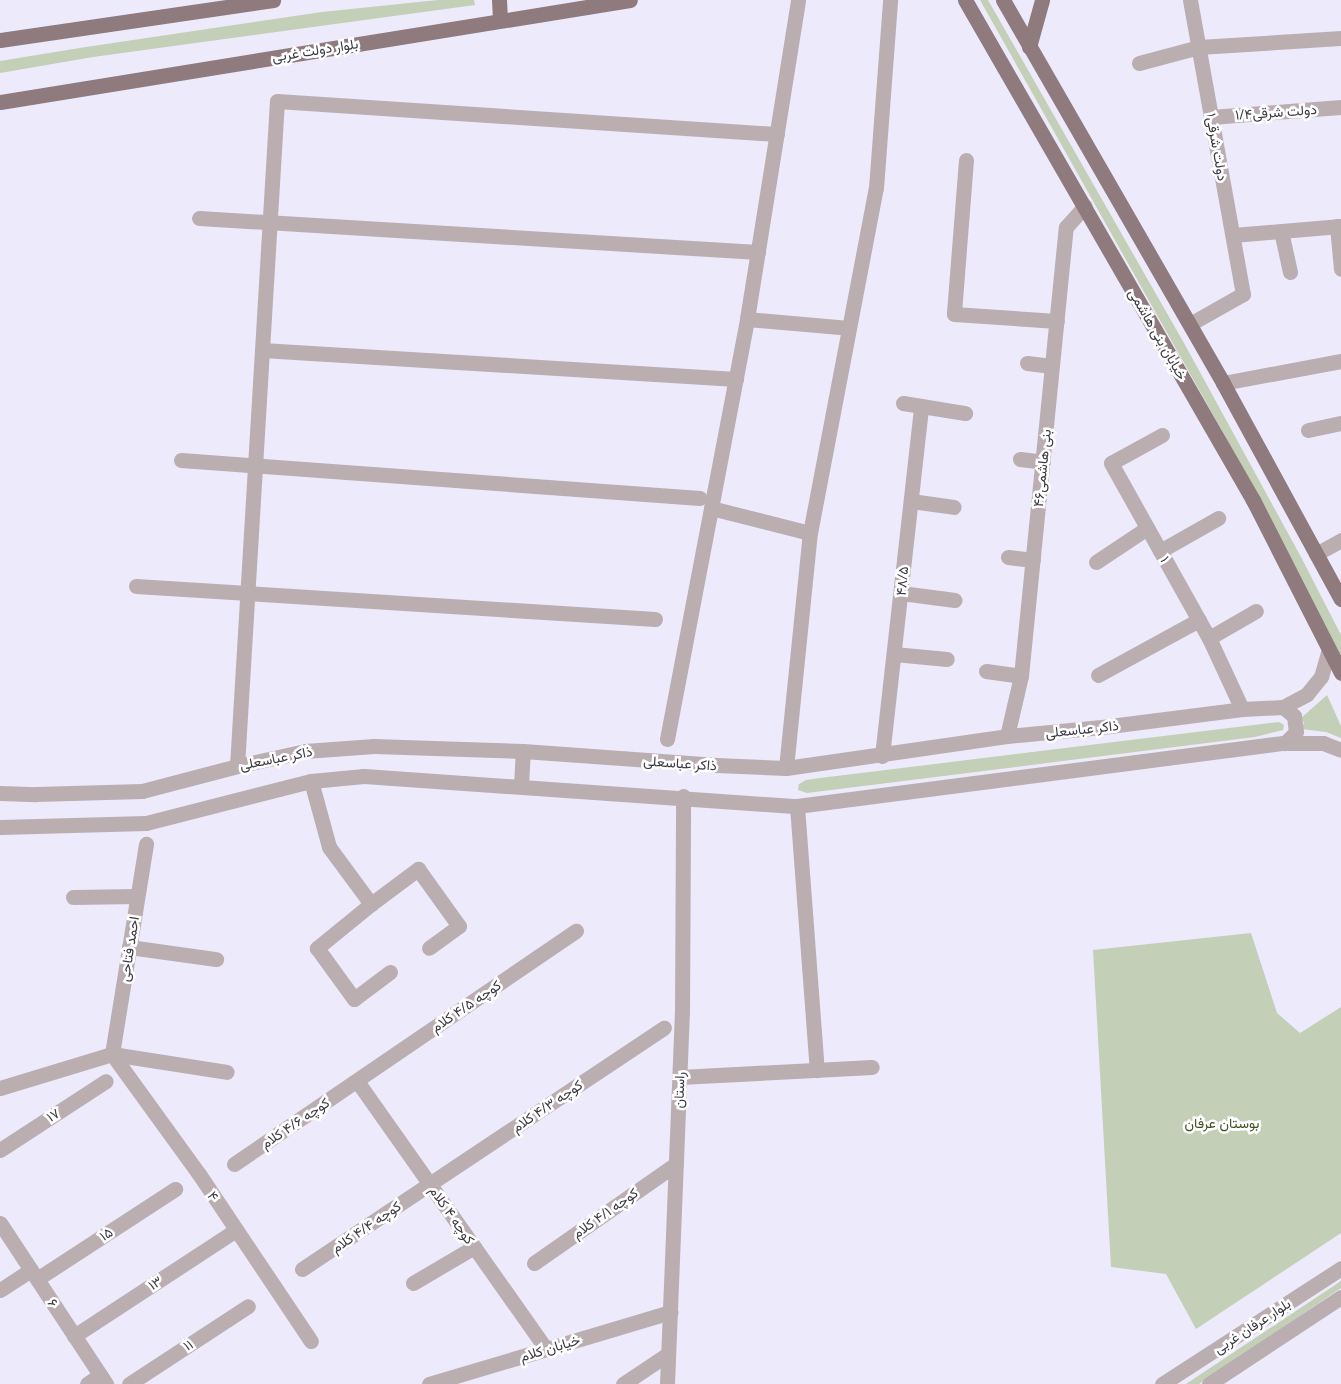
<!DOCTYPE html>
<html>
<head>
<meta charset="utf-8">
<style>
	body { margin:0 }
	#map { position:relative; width:1341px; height:1384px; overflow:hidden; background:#edeafc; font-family:"Open Sans",Vazirmatn,sans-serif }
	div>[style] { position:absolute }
	.green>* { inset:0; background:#c3cfb6 }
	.minor>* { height:15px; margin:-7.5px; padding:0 7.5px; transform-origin:7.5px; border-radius:7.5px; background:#baaeb1 }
	.major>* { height:15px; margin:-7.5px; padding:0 7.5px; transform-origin:7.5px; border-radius:7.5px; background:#8f7a7e }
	span { translate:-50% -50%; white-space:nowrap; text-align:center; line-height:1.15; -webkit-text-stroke:5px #fff; paint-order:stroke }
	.street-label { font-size:14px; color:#3b3942 }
	.park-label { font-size:14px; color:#3d5120 }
</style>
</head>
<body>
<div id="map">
	<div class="green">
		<i style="clip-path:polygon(438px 0,474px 0,475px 5px,93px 57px,0 73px,0 61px,86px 47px,322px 12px)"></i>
		<i style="clip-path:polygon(980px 0,988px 0,1184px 343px,1301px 557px,1341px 635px,1341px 659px,1313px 601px,1220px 427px)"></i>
		<i style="clip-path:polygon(1327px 695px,1341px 726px,1341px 738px,1326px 732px,1301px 729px,1304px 723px,1301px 718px)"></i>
		<i style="clip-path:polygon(1279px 722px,1284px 725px,1283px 730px,1255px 737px,807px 793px,798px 790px,799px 784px,806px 780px,820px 778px)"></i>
		<i style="clip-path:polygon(1251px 933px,1277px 1013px,1300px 1033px,1341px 1007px,1341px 1233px,1196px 1329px,1166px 1274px,1111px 1267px,1093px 950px)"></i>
		<i style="clip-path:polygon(1341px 1281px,1341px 1288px,1199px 1384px,1186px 1384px)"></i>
	</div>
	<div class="minor">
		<i style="left:1190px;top:0;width:299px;rotate:79.8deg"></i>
		<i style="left:1243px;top:294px;width:61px;rotate:150.5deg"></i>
		<i style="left:1139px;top:63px;width:62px;rotate:-14.9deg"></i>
		<i style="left:1199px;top:47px;width:142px;rotate:-3.6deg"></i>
		<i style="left:1211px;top:117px;width:130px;rotate:-4.4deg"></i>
		<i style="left:966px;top:160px;width:154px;rotate:94.5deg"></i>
		<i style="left:954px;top:314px;width:103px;rotate:3.9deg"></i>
		<i style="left:199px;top:218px;width:560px;rotate:3.48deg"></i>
		<i style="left:1337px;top:226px;width:43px;rotate:84.7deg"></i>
		<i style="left:1281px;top:231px;width:42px;rotate:77.6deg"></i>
		<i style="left:1233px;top:235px;width:108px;rotate:-4.8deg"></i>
		<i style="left:747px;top:319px;width:102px;rotate:5deg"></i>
		<i style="left:262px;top:350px;width:475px;rotate:3.5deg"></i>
		<i style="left:1027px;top:363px;width:25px;rotate:7deg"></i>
		<i style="left:1223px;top:383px;width:120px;rotate:-10.6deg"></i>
		<i style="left:903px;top:403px;width:63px;rotate:9.2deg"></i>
		<i style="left:1308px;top:430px;width:34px;rotate:-12deg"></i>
		<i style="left:1162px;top:435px;width:58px;rotate:151.2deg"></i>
		<i style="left:1111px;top:463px;width:201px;rotate:60.8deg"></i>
		<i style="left:1209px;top:638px;width:78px;rotate:65.1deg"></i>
		<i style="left:1020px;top:459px;width:23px;rotate:7deg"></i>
		<i style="left:181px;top:460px;width:520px;rotate:4.19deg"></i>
		<i style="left:911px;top:501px;width:43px;rotate:7.9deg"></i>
		<i style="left:711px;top:508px;width:102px;rotate:14.2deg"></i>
		<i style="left:1160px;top:551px;width:67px;rotate:-29.6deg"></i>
		<i style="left:1316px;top:554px;width:29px;rotate:-29deg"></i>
		<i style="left:1008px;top:557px;width:25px;rotate:7deg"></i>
		<i style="left:1096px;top:562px;width:61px;rotate:-33.7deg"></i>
		<i style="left:136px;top:586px;width:520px;rotate:3.64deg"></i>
		<i style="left:901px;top:593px;width:54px;rotate:7.4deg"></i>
		<i style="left:1209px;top:638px;width:54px;rotate:-29.9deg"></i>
		<i style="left:894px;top:654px;width:53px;rotate:5.4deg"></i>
		<i style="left:986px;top:671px;width:35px;rotate:8deg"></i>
		<i style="left:1098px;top:675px;width:115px;rotate:-28.6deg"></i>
		<i style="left:1283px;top:707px;width:14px;rotate:39deg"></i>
		<i style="left:1294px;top:716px;width:16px;rotate:83deg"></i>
		<i style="left:1296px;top:732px;width:16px;rotate:135deg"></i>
		<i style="left:1007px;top:736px;width:62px;rotate:-76.9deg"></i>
		<i style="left:1021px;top:676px;width:451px;rotate:-84.3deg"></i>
		<i style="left:1066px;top:227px;width:28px;rotate:-48deg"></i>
		<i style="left:667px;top:739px;width:428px;rotate:-79.2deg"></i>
		<i style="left:747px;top:319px;width:323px;rotate:-80.9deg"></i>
		<i style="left:882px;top:756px;width:352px;rotate:-83.6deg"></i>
		<i style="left:237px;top:766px;width:666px;rotate:-86.56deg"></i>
		<i style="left:277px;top:101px;width:501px;rotate:3.78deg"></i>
		<i style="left:786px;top:768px;width:236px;rotate:-84.2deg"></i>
		<i style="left:810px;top:533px;width:351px;rotate:-79.2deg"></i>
		<i style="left:876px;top:188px;width:189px;rotate:-85.7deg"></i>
		<i style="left:311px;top:781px;width:68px;rotate:74.7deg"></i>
		<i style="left:329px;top:847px;width:71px;rotate:53.6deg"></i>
		<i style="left:371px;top:904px;width:70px;rotate:140.8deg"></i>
		<i style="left:317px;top:948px;width:63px;rotate:54deg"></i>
		<i style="left:354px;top:999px;width:45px;rotate:-36.9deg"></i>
		<i style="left:521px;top:786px;width:35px;rotate:-87deg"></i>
		<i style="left:0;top:793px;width:36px;rotate:2deg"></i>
		<i style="left:36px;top:794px;width:106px;rotate:-1.6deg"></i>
		<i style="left:142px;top:791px;width:98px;rotate:-14.7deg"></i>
		<i style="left:237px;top:766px;width:70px;rotate:-12.4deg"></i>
		<i style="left:305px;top:751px;width:69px;rotate:-4.1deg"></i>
		<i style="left:374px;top:746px;width:149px;rotate:1.9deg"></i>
		<i style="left:523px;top:751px;width:194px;rotate:4.1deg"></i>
		<i style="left:716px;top:765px;width:70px;rotate:2.5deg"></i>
		<i style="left:786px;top:768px;width:223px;rotate:-8.2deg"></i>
		<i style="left:1007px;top:736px;width:95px;rotate:-5.4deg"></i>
		<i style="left:1102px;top:727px;width:141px;rotate:-7.3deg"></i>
		<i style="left:1242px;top:709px;width:41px;rotate:-2.8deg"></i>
		<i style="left:1283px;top:707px;width:27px;rotate:-28deg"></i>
		<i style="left:1307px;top:694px;width:22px;rotate:-51deg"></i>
		<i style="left:1321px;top:677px;width:29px;rotate:-74deg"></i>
		<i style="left:797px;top:806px;width:265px;rotate:85.7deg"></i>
		<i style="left:0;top:827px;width:146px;rotate:-1.6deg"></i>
		<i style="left:146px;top:823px;width:170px;rotate:-14.3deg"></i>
		<i style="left:311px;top:781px;width:53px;rotate:-5.4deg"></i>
		<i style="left:364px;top:776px;width:434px;rotate:4deg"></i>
		<i style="left:797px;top:806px;width:492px;rotate:-7.4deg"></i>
		<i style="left:1285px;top:743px;width:38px"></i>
		<i style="left:1323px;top:743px;width:19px;rotate:21deg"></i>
		<i style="left:73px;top:897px;width:64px;rotate:-0.9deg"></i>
		<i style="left:371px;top:904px;width:59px;rotate:-36.7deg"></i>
		<i style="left:418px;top:869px;width:70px;rotate:54.3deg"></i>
		<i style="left:459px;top:926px;width:37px;rotate:144deg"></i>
		<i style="left:129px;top:947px;width:88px;rotate:7.9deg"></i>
		<i style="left:112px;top:1054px;width:148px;rotate:54.1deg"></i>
		<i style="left:199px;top:1174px;width:201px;rotate:56.2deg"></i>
		<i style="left:112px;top:1054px;width:213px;rotate:-80.8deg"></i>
		<i style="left:680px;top:1077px;width:192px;rotate:-3deg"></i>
		<i style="left:357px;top:1081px;width:328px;rotate:54.8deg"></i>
		<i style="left:0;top:1088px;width:117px;rotate:-16.9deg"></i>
		<i style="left:112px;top:1054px;width:116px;rotate:8.9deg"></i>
		<i style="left:0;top:1150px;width:126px;rotate:-33.1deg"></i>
		<i style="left:234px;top:1164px;width:414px;rotate:-34.3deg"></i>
		<i style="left:0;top:1223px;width:193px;rotate:56.6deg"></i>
		<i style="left:534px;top:1263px;width:173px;rotate:-34.9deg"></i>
		<i style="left:302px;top:1269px;width:435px;rotate:-33.7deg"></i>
		<i style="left:37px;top:1279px;width:165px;rotate:-33.1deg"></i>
		<i style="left:413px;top:1283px;width:71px;rotate:-30.5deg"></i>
		<i style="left:0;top:1290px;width:37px;rotate:-33deg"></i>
		<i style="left:74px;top:1336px;width:194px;rotate:-33.2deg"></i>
		<i style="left:87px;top:1384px;width:16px;rotate:-35deg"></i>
		<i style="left:129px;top:1384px;width:142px;rotate:-33.2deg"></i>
		<i style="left:429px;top:1384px;width:252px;rotate:-16.6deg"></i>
		<i style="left:623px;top:1384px;width:54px;rotate:-33.7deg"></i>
		<i style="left:667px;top:1384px;width:371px;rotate:-87.7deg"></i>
		<i style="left:682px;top:1013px;width:217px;rotate:-89.7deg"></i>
		<i style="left:1162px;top:1384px;width:213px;rotate:-32.9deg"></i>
		<i style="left:1209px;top:1384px;width:158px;rotate:-33.4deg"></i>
	</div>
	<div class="major">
		<i style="left:499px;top:0;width:20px;rotate:87deg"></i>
		<i style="left:965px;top:0;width:577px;rotate:60.06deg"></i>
		<i style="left:1253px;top:500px;width:194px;rotate:63deg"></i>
		<i style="left:1003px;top:0;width:442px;rotate:60.1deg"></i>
		<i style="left:1223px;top:383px;width:246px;rotate:61.4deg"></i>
		<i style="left:0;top:40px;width:276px;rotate:-8.3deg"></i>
		<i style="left:1029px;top:47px;width:49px;rotate:-74.5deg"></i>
		<i style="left:0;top:102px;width:638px;rotate:-9.2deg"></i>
	</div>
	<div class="street-label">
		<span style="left:315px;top:50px;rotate:-9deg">بلوار دولت غربی</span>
		<span style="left:1276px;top:112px;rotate:-4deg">۱/۴دولت شرقی</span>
		<span style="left:1217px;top:147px;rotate:80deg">۱دولت شرقی</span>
		<span style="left:1158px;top:334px;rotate:60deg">خیابان بنی هاشمی</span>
		<span style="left:1042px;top:468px;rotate:-84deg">بنی هاشمی۴۶</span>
		<span style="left:1165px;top:559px;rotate:61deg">۱</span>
		<span style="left:902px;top:581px;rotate:-84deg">۴۸/۵</span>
		<span style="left:1082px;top:729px;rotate:-6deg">ذاکر عباسعلی</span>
		<span style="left:276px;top:758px;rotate:-11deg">ذاکر عباسعلی</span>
		<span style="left:680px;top:763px;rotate:4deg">ذاکر عباسعلی</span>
		<span style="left:129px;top:949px;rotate:-81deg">احمد فتاحی</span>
		<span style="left:466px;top:1006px;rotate:-34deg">کوچه ۴/۵ کلام</span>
		<span style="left:679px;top:1090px;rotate:-88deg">راستان</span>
		<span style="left:547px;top:1106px;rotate:-34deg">کوچه ۴/۳ کلام</span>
		<span style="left:53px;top:1115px;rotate:-33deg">۱۷</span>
		<span style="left:295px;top:1123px;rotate:-34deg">کوچه ۴/۶ کلام</span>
		<span style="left:213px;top:1196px;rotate:56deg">۴</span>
		<span style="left:605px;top:1213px;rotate:-35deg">کوچه ۴/۱ کلام</span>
		<span style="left:452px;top:1215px;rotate:55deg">کوچه ۴ کلام</span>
		<span style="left:366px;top:1227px;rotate:-34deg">کوچه ۴/۴ کلام</span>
		<span style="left:106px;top:1234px;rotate:-33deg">۱۵</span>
		<span style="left:155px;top:1283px;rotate:-33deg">۱۳</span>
		<span style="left:53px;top:1303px;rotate:57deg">۶</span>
		<span style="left:1252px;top:1326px;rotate:-33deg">بلوار عرفان غربی</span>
		<span style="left:188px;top:1345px;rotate:-33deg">۱۱</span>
		<span style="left:550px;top:1348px;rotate:-17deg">خیابان کلام</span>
	</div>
	<div class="park-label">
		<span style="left:1222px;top:1123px">بوستان عرفان</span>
	</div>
</div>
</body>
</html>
